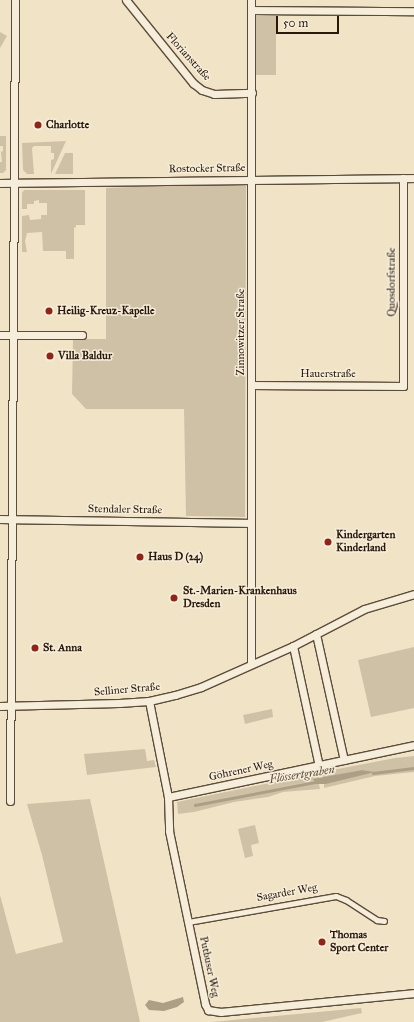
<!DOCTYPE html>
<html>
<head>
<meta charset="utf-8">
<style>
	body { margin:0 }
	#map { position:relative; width:414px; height:1022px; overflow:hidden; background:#f1e4c6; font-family:"IM FELL Great Primer",serif }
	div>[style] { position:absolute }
	.green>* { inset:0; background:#cfc1a6; transform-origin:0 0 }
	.water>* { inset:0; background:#ad9f86 }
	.stream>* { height:2.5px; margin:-1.25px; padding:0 1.25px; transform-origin:1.25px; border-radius:1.25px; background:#ad9f86 }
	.roads { filter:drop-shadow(1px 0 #5c4c3a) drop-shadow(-1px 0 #5c4c3a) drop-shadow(0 1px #5c4c3a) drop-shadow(0 -1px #5c4c3a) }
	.pedestrian>* { height:5px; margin:-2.5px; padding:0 2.5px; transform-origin:2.5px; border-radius:2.5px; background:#f6edda }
	.minor>* { height:7px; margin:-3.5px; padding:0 3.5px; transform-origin:3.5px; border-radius:3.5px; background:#f6edda }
	.dots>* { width:11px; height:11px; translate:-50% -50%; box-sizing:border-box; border:2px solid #f6edda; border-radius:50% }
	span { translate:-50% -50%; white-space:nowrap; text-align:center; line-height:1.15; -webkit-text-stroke:3px #f6edda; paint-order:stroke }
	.street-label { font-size:11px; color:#2a190b }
	.poi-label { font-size:11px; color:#2a190b; font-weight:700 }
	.left { translate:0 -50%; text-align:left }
	.water-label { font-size:12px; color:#5e4f3c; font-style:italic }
	.scale { position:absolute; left:276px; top:16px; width:63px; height:18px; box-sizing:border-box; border:2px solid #2a190b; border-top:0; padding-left:5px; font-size:12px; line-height:14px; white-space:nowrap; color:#2a190b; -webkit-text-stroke:3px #f6edda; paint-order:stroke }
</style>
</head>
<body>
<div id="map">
	<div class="green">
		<i style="left:255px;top:16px;width:21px;height:59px"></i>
		<i style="left:0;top:32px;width:8px;height:62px;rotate:30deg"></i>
		<i style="clip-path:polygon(0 136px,6px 136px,6px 170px,3px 173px,0 173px,0 162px,2px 162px,1px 152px,3px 151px,3px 146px,0 146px)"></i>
		<i style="clip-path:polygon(66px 141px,51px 174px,51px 160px,54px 159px,54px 153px,51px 153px,51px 146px,34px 146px,32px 148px,34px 174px,27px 174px,23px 170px,22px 143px)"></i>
		<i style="clip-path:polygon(65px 153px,73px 153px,73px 174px,55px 174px)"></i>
		<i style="clip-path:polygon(246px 183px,245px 517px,186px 516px,184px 409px,86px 409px,72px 394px,73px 339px,106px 339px,106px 188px)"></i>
		<i style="clip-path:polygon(24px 190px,85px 190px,85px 225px,76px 225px,76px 227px,74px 228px,74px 259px,66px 259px,66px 251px,43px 251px,42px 232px,27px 233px,25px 241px,27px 252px,22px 252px,22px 216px,29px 215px,30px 220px,41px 219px,41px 215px,47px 215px,47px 203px,39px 203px,39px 200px,34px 201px,34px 204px,27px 204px,27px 209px,22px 209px,22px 193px)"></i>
		<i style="clip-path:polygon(414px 647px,414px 708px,371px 717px,358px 660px)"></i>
		<i style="clip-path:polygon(272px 709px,273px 717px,245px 724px,243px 715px)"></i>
		<i style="clip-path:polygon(145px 749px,147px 761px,154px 760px,156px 767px,87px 775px,84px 754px)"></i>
		<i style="clip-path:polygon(414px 756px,414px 772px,375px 776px,324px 788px,324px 784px,373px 772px,362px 770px,323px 778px,322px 772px,395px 758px)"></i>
		<i style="clip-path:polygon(318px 773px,319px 778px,313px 780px,315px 784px,319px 784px,320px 789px,283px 792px,268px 797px,234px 802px,194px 812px,178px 814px,177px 802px)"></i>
		<i style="clip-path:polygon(90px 799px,140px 1022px,0 1022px,0 895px,16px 954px,63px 942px,42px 855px,27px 804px)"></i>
		<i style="clip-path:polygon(255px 825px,259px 843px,251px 845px,253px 856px,245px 858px,238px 829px)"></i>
		<i style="clip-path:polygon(361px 1008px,362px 1013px,322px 1022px,212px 1022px)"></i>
	</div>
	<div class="water">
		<i style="clip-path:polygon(362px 770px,375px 772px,326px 784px,315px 784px,313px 779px)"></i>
		<i style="clip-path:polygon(183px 997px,184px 1002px,177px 1007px,164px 1011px,149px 1010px,145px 1005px,149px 1000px,163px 1003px)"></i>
	</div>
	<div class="stream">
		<i style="left:373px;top:773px;width:41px;rotate:-7deg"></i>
		<i style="left:195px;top:805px;width:123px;rotate:-10.8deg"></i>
	</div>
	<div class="roads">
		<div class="pedestrian">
			<i style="left:188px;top:922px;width:150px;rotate:-10deg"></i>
			<i style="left:336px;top:896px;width:11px;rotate:22deg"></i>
			<i style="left:346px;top:900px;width:37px;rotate:33deg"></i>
			<i style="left:377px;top:920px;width:7px;rotate:8deg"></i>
		</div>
		<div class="minor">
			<i style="left:126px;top:0;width:107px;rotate:51.1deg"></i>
			<i style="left:193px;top:83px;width:11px;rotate:38deg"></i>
			<i style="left:202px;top:90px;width:13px;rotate:18deg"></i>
			<i style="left:214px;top:94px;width:38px;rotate:-2deg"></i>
			<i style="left:251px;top:0;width:663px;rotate:90deg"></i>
			<i style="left:251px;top:10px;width:163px;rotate:0.4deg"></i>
			<i style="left:0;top:183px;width:414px;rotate:-0.7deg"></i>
			<i style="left:0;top:335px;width:82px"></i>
			<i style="left:252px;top:385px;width:151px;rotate:0.4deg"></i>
			<i style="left:403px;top:386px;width:208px;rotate:-90deg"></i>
			<i style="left:0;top:519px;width:251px;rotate:0.9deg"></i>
			<i style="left:316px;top:634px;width:129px;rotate:77.5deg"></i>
			<i style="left:293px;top:646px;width:123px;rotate:77.8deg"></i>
			<i style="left:149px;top:701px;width:98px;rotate:78.8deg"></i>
			<i style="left:168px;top:797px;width:34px;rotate:88deg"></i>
			<i style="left:169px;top:831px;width:177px;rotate:78.2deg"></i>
			<i style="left:205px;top:1004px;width:7px;rotate:63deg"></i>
			<i style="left:208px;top:1010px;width:13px;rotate:9deg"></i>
			<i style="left:221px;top:1012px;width:194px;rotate:-5.6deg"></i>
			<i style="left:0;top:706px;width:119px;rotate:-1.4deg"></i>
			<i style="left:119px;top:703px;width:30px;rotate:-4deg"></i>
			<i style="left:149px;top:701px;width:27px;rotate:-13deg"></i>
			<i style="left:175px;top:695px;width:27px;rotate:-17deg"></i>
			<i style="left:201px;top:687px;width:101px;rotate:-24deg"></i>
			<i style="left:293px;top:646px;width:80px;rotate:-27.5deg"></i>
			<i style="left:364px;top:609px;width:52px;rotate:-16.7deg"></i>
			<i style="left:168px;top:797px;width:251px;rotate:-11.9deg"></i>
			<i style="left:10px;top:801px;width:801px;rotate:-89.64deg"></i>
		</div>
	</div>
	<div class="dots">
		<i style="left:38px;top:125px;background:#8f2418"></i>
		<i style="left:49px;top:311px;background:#8f2418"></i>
		<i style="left:50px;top:356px;background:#8f2418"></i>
		<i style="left:328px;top:542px;background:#8f2418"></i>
		<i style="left:140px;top:557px;background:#8f2418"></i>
		<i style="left:174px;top:598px;background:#8f2418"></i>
		<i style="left:35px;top:648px;background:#8f2418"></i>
		<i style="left:322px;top:942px;background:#8f2418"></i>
	</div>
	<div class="street-label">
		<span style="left:188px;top:57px;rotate:48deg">Florianstraße</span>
		<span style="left:207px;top:169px;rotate:-1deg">Rostocker Straße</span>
		<span style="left:392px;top:282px;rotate:-90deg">Quosdorfstraße</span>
		<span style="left:241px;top:332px;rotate:-90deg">Zinnowitzer Straße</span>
		<span style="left:328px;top:374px">Hauerstraße</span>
		<span style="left:125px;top:510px;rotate:1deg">Stendaler Straße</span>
		<span style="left:127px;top:690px;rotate:-5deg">Selliner Straße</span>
		<span style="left:241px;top:771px;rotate:-12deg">Göhrener Weg</span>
		<span style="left:287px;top:893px;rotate:-10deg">Sagarder Weg</span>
		<span style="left:209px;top:967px;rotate:78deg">Putbuser Weg</span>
	</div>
	<div class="poi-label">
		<span class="left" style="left:46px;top:125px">Charlotte</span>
		<span class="left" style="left:57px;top:311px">Heilig-Kreuz-Kapelle</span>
		<span class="left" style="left:58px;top:356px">Villa Baldur</span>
		<span class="left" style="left:336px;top:542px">Kindergarten<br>Kinderland</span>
		<span class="left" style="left:148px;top:557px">Haus D (24)</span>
		<span class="left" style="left:183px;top:598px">St.-Marien-Krankenhaus<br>Dresden</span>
		<span class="left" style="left:43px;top:648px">St. Anna</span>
		<span class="left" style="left:330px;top:942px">Thomas<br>Sport Center</span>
	</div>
	<div class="water-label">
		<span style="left:302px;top:775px;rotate:-9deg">Flössertgraben</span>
	</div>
	<div class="scale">50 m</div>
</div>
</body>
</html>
